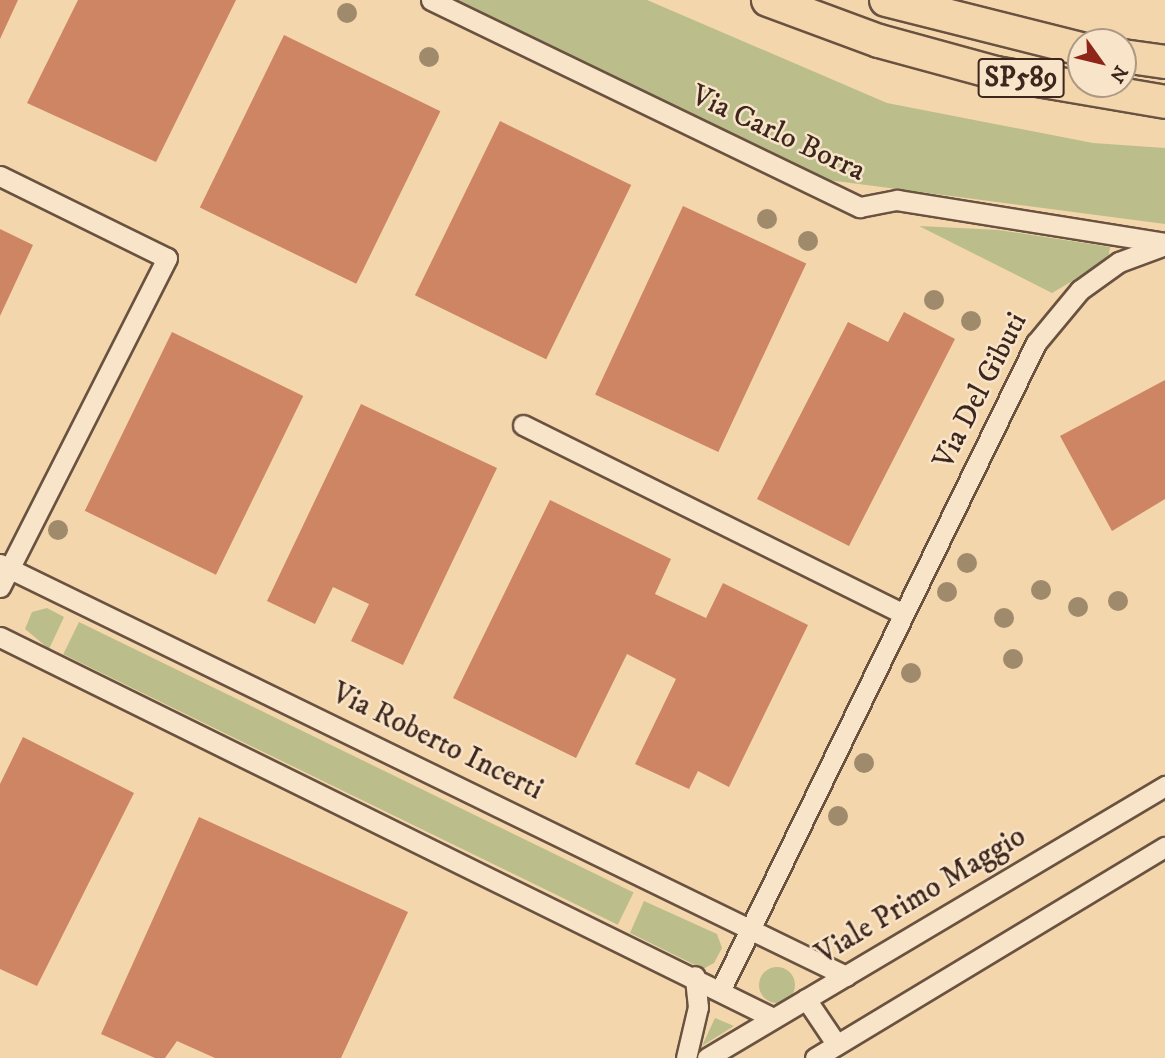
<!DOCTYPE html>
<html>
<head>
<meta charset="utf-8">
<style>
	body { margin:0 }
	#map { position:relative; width:1165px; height:1058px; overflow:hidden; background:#f4d6ac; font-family:"IM FELL DW Pica",serif }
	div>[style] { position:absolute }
	.green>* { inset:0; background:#bbbe8a; transform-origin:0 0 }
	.round { border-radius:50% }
	.building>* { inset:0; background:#cd8564; transform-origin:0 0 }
	.roads { filter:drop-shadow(2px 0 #6a5241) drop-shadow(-2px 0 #6a5241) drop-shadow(0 2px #6a5241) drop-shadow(0 -2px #6a5241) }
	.minor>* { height:19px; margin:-9.5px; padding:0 9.5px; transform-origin:9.5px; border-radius:9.5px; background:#f8e4c9 }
	.primary>* { height:32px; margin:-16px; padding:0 16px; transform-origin:16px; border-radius:16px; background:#f4d6ac }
	.trees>* { width:20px; height:20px; margin:-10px; border-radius:50%; background:#a08a6c }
	span { translate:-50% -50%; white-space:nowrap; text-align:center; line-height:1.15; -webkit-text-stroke:5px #f8e4c9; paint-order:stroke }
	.shield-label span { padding:2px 5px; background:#f8e4c9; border:2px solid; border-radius:5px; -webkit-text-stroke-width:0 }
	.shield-label { font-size:28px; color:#3c261d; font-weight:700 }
	.street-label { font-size:30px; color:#3c261d }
	.north { position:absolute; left:1067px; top:28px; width:70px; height:70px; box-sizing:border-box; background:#f8e4c9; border:2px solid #ad9884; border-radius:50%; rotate:124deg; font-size:19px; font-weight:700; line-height:28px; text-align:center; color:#3c261d }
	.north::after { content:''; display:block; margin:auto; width:24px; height:32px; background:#8f2418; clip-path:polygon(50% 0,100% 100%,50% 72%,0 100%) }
</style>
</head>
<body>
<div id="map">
	<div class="green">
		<i style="clip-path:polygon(452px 0,647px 0,887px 103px,1093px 143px,1165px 148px,1165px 224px,828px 180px,715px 132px)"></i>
		<i style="clip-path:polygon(919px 226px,999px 230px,1110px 247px,1108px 260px,1052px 293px)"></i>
		<i style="clip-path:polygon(47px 608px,64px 617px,49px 649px,25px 629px,32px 612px)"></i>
		<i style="left:79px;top:622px;width:617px;height:36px;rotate:26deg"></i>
		<i style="clip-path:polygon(644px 901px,717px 934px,722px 948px,714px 963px,703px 969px,630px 933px)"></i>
		<i class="round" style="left:759px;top:967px;width:36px;height:36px"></i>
		<i style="clip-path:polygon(715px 1018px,734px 1026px,702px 1046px)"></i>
	</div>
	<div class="building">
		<i style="clip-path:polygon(0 0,18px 0,0 39px)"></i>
		<i style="clip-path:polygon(78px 0,236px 0,156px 162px,27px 103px)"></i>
		<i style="left:284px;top:35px;width:174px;height:192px;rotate:26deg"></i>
		<i style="left:500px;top:121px;width:146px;height:194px;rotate:26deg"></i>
		<i style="left:683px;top:206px;width:136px;height:208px;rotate:25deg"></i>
		<i style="clip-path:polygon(0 229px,33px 245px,0 316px)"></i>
		<i style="clip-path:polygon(904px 312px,955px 339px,849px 546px,757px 499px,848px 322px,888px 342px)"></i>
		<i style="left:172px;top:332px;width:146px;height:199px;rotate:26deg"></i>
		<i style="clip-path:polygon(1165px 380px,1165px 499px,1112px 531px,1060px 436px)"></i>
		<i style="clip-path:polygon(361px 404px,497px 468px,403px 665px,351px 641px,369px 604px,333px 587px,315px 624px,267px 601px)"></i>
		<i style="clip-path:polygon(550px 500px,671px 559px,655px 594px,706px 618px,723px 583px,808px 625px,729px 787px,698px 771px,689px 789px,635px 764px,676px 679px,627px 654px,576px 758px,453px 698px)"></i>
		<i style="clip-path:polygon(23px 737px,134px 793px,37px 986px,0 969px,0 784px)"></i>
		<i style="clip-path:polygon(199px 817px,408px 912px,341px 1058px,215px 1058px,177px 1041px,165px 1058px,155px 1058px,101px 1034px)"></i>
	</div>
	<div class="roads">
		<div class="minor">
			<i style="left:431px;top:0;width:476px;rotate:25.8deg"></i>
			<i style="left:860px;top:207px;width:38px;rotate:-11deg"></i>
			<i style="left:897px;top:200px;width:271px;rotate:9.1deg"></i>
			<i style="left:0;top:176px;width:186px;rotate:26.2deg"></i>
			<i style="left:167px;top:258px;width:369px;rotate:116.9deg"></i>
			<i style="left:523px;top:425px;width:423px;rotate:26.4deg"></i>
			<i style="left:0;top:564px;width:941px;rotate:25.97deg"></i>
			<i style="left:0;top:637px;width:862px;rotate:26.24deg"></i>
			<i style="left:721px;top:989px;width:719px;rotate:-64.01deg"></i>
			<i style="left:1036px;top:343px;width:69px;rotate:-50.3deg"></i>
			<i style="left:1080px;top:290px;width:48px;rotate:-35.7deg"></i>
			<i style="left:1119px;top:262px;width:49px;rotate:-20.3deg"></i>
			<i style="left:806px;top:999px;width:55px;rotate:56deg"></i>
			<i style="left:686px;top:1058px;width:52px;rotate:-76.8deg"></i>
			<i style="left:698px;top:1007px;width:31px;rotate:-96deg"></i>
			<i style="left:707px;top:1058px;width:533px;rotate:-30.71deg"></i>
			<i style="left:815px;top:1058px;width:409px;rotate:-31.1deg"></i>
		</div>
		<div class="primary">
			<i style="left:768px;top:0;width:118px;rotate:20.3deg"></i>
			<i style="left:879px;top:41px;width:121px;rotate:15.3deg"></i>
			<i style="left:996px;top:73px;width:171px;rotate:9.7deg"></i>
			<i style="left:886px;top:0;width:201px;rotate:14.1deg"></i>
			<i style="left:1123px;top:56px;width:42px;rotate:8.1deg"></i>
		</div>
	</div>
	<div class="trees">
		<i style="left:347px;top:13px"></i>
		<i style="left:429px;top:57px"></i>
		<i style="left:767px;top:219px"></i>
		<i style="left:808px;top:241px"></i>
		<i style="left:934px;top:300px"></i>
		<i style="left:971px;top:321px"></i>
		<i style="left:58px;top:530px"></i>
		<i style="left:967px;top:563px"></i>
		<i style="left:1041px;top:590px"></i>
		<i style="left:947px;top:592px"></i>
		<i style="left:1118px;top:601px"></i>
		<i style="left:1078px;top:607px"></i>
		<i style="left:1004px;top:618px"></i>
		<i style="left:1013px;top:659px"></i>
		<i style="left:911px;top:673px"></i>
		<i style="left:864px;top:763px"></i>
		<i style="left:838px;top:816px"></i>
	</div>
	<div class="shield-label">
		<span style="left:1021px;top:78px">SP589</span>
	</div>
	<div class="street-label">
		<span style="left:778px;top:134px;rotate:25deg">Via Carlo Borra</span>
		<span style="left:981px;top:391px;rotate:-63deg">Via Del Gibuti</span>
		<span style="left:437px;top:742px;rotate:26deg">Via Roberto Incerti</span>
		<span style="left:921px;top:896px;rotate:-31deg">Viale Primo Maggio</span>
	</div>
	<div class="north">N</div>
</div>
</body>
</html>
